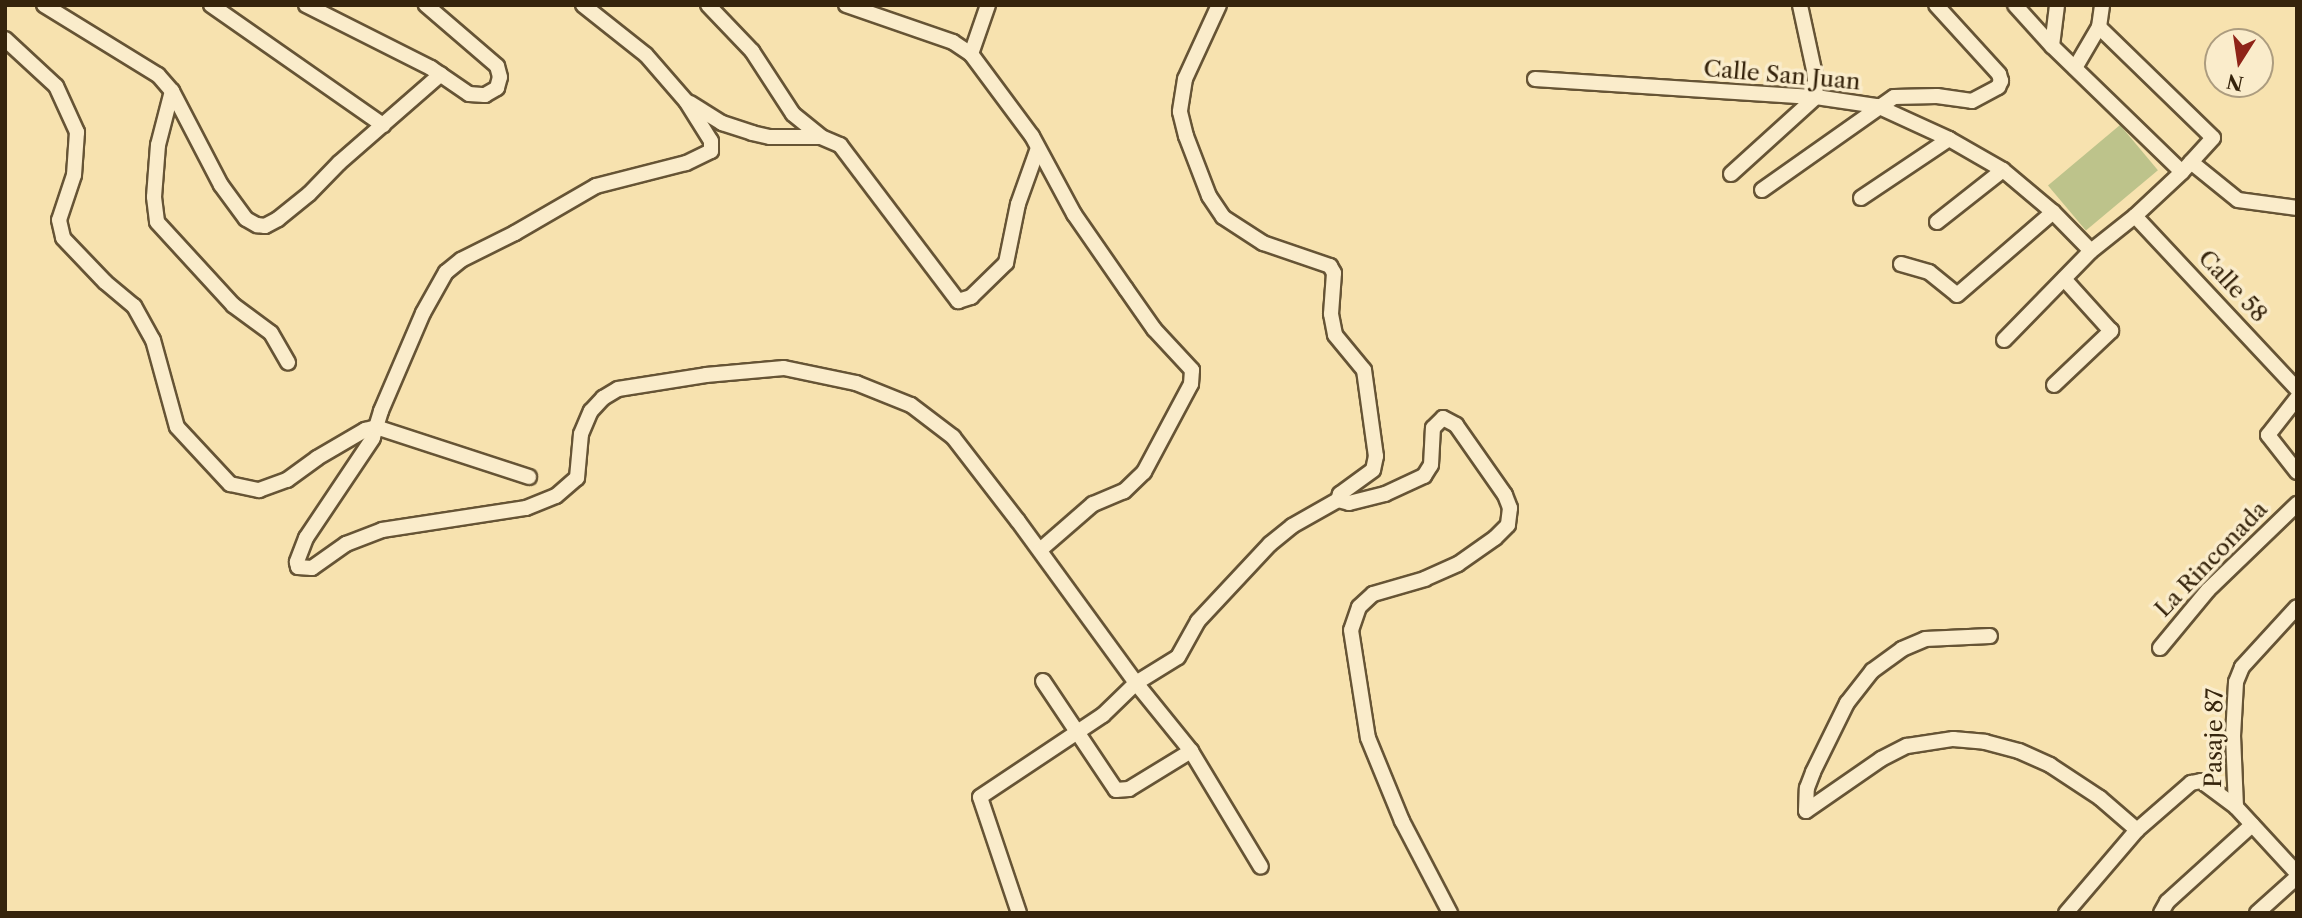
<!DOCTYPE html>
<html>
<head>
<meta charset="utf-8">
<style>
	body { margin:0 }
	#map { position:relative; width:2302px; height:918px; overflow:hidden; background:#f7e2af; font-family:"Libre Caslon Text",serif }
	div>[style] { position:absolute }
	.green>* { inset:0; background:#bdc38b; transform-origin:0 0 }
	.roads { filter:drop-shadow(2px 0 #665435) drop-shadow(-2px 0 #665435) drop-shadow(0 2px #665435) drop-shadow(0 -2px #665435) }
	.street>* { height:14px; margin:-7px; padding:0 7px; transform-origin:7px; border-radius:7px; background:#faeccb }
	span { translate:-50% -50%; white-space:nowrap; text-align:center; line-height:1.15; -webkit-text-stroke:7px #faeccb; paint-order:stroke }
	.street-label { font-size:23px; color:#36240c }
	.frame { position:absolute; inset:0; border:7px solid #36240c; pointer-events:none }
	.north { position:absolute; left:2204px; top:28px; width:70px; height:70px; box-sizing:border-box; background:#faeccb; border:2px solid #ac9c7f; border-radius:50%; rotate:192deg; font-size:19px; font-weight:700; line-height:28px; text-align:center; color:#36240c }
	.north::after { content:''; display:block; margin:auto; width:24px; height:32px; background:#8f2418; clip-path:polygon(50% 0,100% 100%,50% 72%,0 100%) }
</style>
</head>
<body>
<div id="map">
	<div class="green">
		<i style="left:2120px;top:125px;width:59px;height:94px;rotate:50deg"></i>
	</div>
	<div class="roads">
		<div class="street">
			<i style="left:44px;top:5px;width:134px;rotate:31.6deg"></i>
			<i style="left:158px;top:75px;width:21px;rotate:49deg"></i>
			<i style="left:172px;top:91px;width:106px;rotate:62.5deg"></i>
			<i style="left:221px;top:185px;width:42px;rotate:53.7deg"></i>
			<i style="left:246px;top:219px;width:13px;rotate:29deg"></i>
			<i style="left:257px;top:225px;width:8px;rotate:7deg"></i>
			<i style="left:265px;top:226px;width:15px;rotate:-28deg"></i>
			<i style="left:278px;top:219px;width:40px;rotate:-39deg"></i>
			<i style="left:309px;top:194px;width:43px;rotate:-45.9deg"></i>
			<i style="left:339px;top:163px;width:135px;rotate:-41.1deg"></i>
			<i style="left:211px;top:5px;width:210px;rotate:34.9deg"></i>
			<i style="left:306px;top:5px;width:140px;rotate:26.7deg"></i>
			<i style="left:431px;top:68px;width:46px;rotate:34.4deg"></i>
			<i style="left:469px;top:94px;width:16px;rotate:4deg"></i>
			<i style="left:485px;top:95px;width:14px;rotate:-30deg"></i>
			<i style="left:497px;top:88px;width:11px;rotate:-75deg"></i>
			<i style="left:500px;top:77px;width:11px;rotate:-105deg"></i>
			<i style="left:497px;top:66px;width:94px;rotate:-139.3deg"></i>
			<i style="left:583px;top:5px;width:80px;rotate:38.4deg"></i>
			<i style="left:646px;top:55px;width:61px;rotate:49deg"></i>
			<i style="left:686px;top:101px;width:47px;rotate:58deg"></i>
			<i style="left:711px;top:141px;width:10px;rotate:90deg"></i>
			<i style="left:711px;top:151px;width:28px;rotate:154deg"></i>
			<i style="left:686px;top:163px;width:93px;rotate:165.7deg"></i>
			<i style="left:596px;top:186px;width:94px;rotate:149.9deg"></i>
			<i style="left:515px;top:233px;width:60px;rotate:153.4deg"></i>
			<i style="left:461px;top:260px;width:19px;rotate:141deg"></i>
			<i style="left:446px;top:272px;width:47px;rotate:119.3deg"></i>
			<i style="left:423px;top:313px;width:107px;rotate:113.2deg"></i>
			<i style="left:381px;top:411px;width:28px;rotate:107deg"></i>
			<i style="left:373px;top:438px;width:120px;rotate:123.8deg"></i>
			<i style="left:306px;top:538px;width:26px;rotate:111deg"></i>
			<i style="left:297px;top:562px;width:5px;rotate:79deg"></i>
			<i style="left:298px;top:567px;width:14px;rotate:4deg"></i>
			<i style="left:312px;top:568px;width:42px;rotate:-35.2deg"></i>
			<i style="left:346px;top:544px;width:39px;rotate:-21deg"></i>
			<i style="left:382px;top:530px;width:146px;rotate:-8.7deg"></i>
			<i style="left:526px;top:508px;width:32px;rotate:-22deg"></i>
			<i style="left:556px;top:496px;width:28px;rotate:-41deg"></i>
			<i style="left:577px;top:478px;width:44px;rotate:-84.8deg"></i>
			<i style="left:581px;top:434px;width:25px;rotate:-67deg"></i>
			<i style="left:591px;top:411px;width:18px;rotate:-47deg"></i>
			<i style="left:603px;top:398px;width:17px;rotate:-31deg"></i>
			<i style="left:618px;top:389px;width:89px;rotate:-9deg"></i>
			<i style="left:706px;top:375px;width:78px;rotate:-5.1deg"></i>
			<i style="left:784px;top:368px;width:74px;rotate:11.8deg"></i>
			<i style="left:856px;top:383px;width:59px;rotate:21.8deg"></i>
			<i style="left:911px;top:405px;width:53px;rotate:37.3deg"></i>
			<i style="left:953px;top:437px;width:106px;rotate:52.3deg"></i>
			<i style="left:1018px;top:521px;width:200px;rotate:53.9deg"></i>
			<i style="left:1136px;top:683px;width:87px;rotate:51deg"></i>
			<i style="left:1191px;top:751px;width:135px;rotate:58.9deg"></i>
			<i style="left:708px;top:5px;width:64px;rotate:46.3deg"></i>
			<i style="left:752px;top:51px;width:75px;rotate:56.9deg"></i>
			<i style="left:793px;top:114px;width:35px;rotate:39deg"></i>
			<i style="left:846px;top:5px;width:113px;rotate:19.1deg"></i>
			<i style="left:953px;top:42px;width:22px;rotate:34deg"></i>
			<i style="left:971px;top:54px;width:102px;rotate:53.4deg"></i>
			<i style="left:1032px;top:136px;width:89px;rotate:61.7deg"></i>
			<i style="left:1074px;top:214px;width:91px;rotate:55.3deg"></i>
			<i style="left:1126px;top:289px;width:49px;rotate:55deg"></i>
			<i style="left:1154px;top:329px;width:56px;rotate:47.2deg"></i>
			<i style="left:1192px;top:370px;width:14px;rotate:94deg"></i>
			<i style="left:1191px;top:384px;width:100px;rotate:118.1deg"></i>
			<i style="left:1144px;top:472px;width:28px;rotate:136deg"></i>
			<i style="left:1124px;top:491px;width:34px;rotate:157deg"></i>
			<i style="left:1093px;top:504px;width:70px;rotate:139deg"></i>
			<i style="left:1219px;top:5px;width:81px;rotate:114.7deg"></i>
			<i style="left:1185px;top:79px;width:33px;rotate:99deg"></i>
			<i style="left:1180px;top:112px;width:25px;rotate:76deg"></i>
			<i style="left:1186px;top:136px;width:64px;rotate:69deg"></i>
			<i style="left:1209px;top:196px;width:25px;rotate:56deg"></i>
			<i style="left:1223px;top:217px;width:48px;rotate:33deg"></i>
			<i style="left:1263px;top:243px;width:71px;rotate:18.9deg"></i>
			<i style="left:1330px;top:266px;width:8px;rotate:60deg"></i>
			<i style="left:1334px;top:273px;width:41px;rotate:94.2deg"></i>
			<i style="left:1331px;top:314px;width:21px;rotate:79deg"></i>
			<i style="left:1335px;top:335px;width:45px;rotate:50.4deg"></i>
			<i style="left:1364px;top:370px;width:87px;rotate:82.1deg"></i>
			<i style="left:1376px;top:456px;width:14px;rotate:102deg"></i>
			<i style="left:1373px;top:470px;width:41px;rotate:144deg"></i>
			<i style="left:1340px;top:494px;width:6px;rotate:108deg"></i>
			<i style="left:1338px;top:500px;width:11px;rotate:15deg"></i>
			<i style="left:1349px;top:503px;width:37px;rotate:-14deg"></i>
			<i style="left:1385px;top:494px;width:43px;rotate:-24.8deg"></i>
			<i style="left:1424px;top:476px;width:13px;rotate:-58deg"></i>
			<i style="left:1431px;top:465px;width:37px;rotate:-87deg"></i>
			<i style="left:1433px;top:428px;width:14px;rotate:-45deg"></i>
			<i style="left:1443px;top:418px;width:15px;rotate:28deg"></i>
			<i style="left:1456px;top:425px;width:85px;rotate:55deg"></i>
			<i style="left:1505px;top:495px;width:14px;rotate:69deg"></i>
			<i style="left:1510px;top:508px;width:17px;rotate:97deg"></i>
			<i style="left:1508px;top:525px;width:18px;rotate:135deg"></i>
			<i style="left:1495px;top:538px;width:45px;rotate:144.9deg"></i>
			<i style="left:1458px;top:564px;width:36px;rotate:156deg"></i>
			<i style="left:1425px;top:579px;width:54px;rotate:163.9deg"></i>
			<i style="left:1373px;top:594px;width:19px;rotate:137deg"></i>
			<i style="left:1359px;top:607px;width:24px;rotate:109deg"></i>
			<i style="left:1351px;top:630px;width:109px;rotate:81.1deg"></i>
			<i style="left:1368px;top:738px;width:90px;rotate:67.7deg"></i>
			<i style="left:1402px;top:821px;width:104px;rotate:62.4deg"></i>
			<i style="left:2099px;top:27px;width:159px;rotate:44.2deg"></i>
			<i style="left:2213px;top:138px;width:46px;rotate:132.4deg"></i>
			<i style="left:5px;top:39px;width:69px;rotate:42.7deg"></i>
			<i style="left:56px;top:86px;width:51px;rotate:65.5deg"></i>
			<i style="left:77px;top:132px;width:43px;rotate:94deg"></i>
			<i style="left:74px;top:175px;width:47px;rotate:108.4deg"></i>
			<i style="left:59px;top:220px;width:18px;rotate:77deg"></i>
			<i style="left:63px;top:238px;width:61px;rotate:46.3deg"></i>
			<i style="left:105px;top:282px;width:38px;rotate:40deg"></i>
			<i style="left:134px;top:306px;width:39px;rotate:61deg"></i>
			<i style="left:153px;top:340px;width:90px;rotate:74.6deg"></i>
			<i style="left:177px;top:427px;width:78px;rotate:47.1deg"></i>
			<i style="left:230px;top:484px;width:30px;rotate:12deg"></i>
			<i style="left:259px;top:490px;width:30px;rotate:-20deg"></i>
			<i style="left:287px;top:480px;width:37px;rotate:-36deg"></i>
			<i style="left:317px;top:458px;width:56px;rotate:-30.3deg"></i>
			<i style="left:365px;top:430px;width:11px;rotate:-15deg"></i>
			<i style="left:376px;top:427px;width:161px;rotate:18.1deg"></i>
			<i style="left:2052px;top:46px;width:41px;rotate:-83deg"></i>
			<i style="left:971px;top:54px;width:52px;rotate:-70.9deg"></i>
			<i style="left:2075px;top:68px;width:48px;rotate:-59.7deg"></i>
			<i style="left:2099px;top:27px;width:22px;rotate:-82deg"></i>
			<i style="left:1535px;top:79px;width:282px;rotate:3.7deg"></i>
			<i style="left:1816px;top:97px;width:62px;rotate:8.4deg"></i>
			<i style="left:1877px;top:106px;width:79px;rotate:24.6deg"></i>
			<i style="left:1949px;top:139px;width:62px;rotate:29.9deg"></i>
			<i style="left:2003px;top:170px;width:65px;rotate:40deg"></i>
			<i style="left:2053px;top:212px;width:54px;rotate:45.7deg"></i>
			<i style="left:2091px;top:251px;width:56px;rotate:-38.5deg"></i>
			<i style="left:2135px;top:216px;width:64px;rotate:-43.1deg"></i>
			<i style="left:2182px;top:172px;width:181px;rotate:-135.9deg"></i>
			<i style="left:2052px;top:46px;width:55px;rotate:-132.1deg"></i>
			<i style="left:172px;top:91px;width:56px;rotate:104.5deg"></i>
			<i style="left:158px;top:145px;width:52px;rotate:94.4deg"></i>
			<i style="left:154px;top:197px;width:25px;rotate:83deg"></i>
			<i style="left:157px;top:222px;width:113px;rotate:47.5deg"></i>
			<i style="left:233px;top:305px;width:47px;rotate:36.4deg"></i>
			<i style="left:271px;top:333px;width:34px;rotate:60deg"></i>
			<i style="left:690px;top:103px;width:38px;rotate:32deg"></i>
			<i style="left:722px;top:123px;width:32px;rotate:18deg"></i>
			<i style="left:752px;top:133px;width:18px;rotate:13deg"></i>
			<i style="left:770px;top:137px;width:51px"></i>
			<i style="left:821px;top:137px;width:21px;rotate:23deg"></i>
			<i style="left:840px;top:145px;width:196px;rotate:52.9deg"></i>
			<i style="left:958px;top:301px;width:14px;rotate:-17deg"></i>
			<i style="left:971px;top:297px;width:49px;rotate:-44.2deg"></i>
			<i style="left:1006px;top:263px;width:60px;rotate:-78.5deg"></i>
			<i style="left:1018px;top:204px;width:59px;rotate:-70.3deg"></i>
			<i style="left:2191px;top:162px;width:60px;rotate:39deg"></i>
			<i style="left:2238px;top:200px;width:60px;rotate:7.7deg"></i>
			<i style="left:1731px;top:174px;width:115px;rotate:-42.2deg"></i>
			<i style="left:1816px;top:97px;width:27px;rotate:-94deg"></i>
			<i style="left:1814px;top:70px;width:66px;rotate:-102.2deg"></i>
			<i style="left:1762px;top:190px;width:161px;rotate:-35.2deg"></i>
			<i style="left:1894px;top:97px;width:43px;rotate:-1.3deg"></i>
			<i style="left:1937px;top:96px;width:35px;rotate:8deg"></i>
			<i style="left:1972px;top:101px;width:30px;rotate:-28deg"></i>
			<i style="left:1998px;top:87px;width:7px;rotate:-63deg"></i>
			<i style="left:2001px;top:81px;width:7px;rotate:-106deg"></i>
			<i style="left:1999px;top:74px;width:93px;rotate:-132.4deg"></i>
			<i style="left:1861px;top:198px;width:106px;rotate:-33.8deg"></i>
			<i style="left:2135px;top:216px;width:237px;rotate:46.9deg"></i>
			<i style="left:1937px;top:222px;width:84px;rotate:-38.2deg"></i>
			<i style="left:1901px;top:264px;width:29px;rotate:16deg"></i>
			<i style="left:1929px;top:272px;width:36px;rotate:39deg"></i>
			<i style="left:1957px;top:295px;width:127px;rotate:-40.8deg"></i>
			<i style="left:2004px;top:340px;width:124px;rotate:-45.7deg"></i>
			<i style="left:2054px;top:385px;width:79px;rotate:-43.5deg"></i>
			<i style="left:2111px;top:331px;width:70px;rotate:-132.1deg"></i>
			<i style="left:2297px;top:398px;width:47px;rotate:128.1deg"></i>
			<i style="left:2268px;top:435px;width:47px;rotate:51.9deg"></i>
			<i style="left:2160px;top:648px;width:75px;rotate:-50.4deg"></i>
			<i style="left:2208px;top:590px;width:124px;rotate:-44deg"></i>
			<i style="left:1043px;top:681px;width:131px;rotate:56.2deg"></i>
			<i style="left:1116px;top:790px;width:13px;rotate:-4deg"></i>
			<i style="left:1129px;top:789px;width:73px;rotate:-31.5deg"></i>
			<i style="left:2236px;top:807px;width:71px;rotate:-92.4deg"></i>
			<i style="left:2233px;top:736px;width:54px;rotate:-86.8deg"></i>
			<i style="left:2236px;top:682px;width:16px;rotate:-68deg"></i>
			<i style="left:2242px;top:667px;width:81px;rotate:-47.5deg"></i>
			<i style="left:1806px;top:811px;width:91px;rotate:-34.7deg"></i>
			<i style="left:1881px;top:759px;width:29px;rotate:-27deg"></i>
			<i style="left:1907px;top:746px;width:47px;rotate:-8.7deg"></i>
			<i style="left:1953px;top:739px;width:32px;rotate:5deg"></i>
			<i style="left:1985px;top:742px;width:35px;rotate:15deg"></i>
			<i style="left:2019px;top:751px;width:34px;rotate:24deg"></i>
			<i style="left:2050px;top:765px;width:60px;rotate:33.4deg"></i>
			<i style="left:2100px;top:798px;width:49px;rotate:40.9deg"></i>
			<i style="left:1806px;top:811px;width:23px;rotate:-88deg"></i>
			<i style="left:1807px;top:788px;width:17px;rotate:-69deg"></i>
			<i style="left:1813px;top:772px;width:77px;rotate:-63.8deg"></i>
			<i style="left:1847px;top:703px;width:41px;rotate:-52deg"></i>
			<i style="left:1872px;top:671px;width:37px;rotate:-36deg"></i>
			<i style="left:1902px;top:649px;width:25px;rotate:-23deg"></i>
			<i style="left:1925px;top:639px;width:65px;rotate:-2.6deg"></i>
			<i style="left:1019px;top:913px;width:122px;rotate:-108.6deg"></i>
			<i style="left:980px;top:797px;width:148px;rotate:-33.7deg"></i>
			<i style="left:1103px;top:715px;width:46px;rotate:-44.1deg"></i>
			<i style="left:1136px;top:683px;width:49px;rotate:-31.8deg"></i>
			<i style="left:1178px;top:657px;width:41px;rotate:-60.9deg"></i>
			<i style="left:1198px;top:621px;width:105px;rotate:-46.9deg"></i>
			<i style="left:1270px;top:544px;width:28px;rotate:-39deg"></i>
			<i style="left:1292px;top:526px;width:53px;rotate:-29.5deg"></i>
			<i style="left:2066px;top:913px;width:109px;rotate:-49.5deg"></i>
			<i style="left:2137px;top:830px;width:72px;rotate:-41deg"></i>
			<i style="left:2191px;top:783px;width:10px;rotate:-11deg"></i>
			<i style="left:2201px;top:781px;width:44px;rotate:36.6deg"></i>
			<i style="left:2236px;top:807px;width:90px;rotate:47.3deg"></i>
			<i style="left:2161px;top:913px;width:13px;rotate:-61deg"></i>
			<i style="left:2167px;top:902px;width:115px;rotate:-42.2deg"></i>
			<i style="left:2257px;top:913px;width:54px;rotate:-42deg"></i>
		</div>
	</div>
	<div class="street-label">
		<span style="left:1782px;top:75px;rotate:5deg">Calle San Juan</span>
		<span style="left:2233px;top:286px;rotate:47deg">Calle 58</span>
		<span style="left:2211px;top:559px;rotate:-46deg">La Rinconada</span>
		<span style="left:2214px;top:738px;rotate:-89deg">Pasaje 87</span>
	</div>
	<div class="frame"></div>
	<div class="north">N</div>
</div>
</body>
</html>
